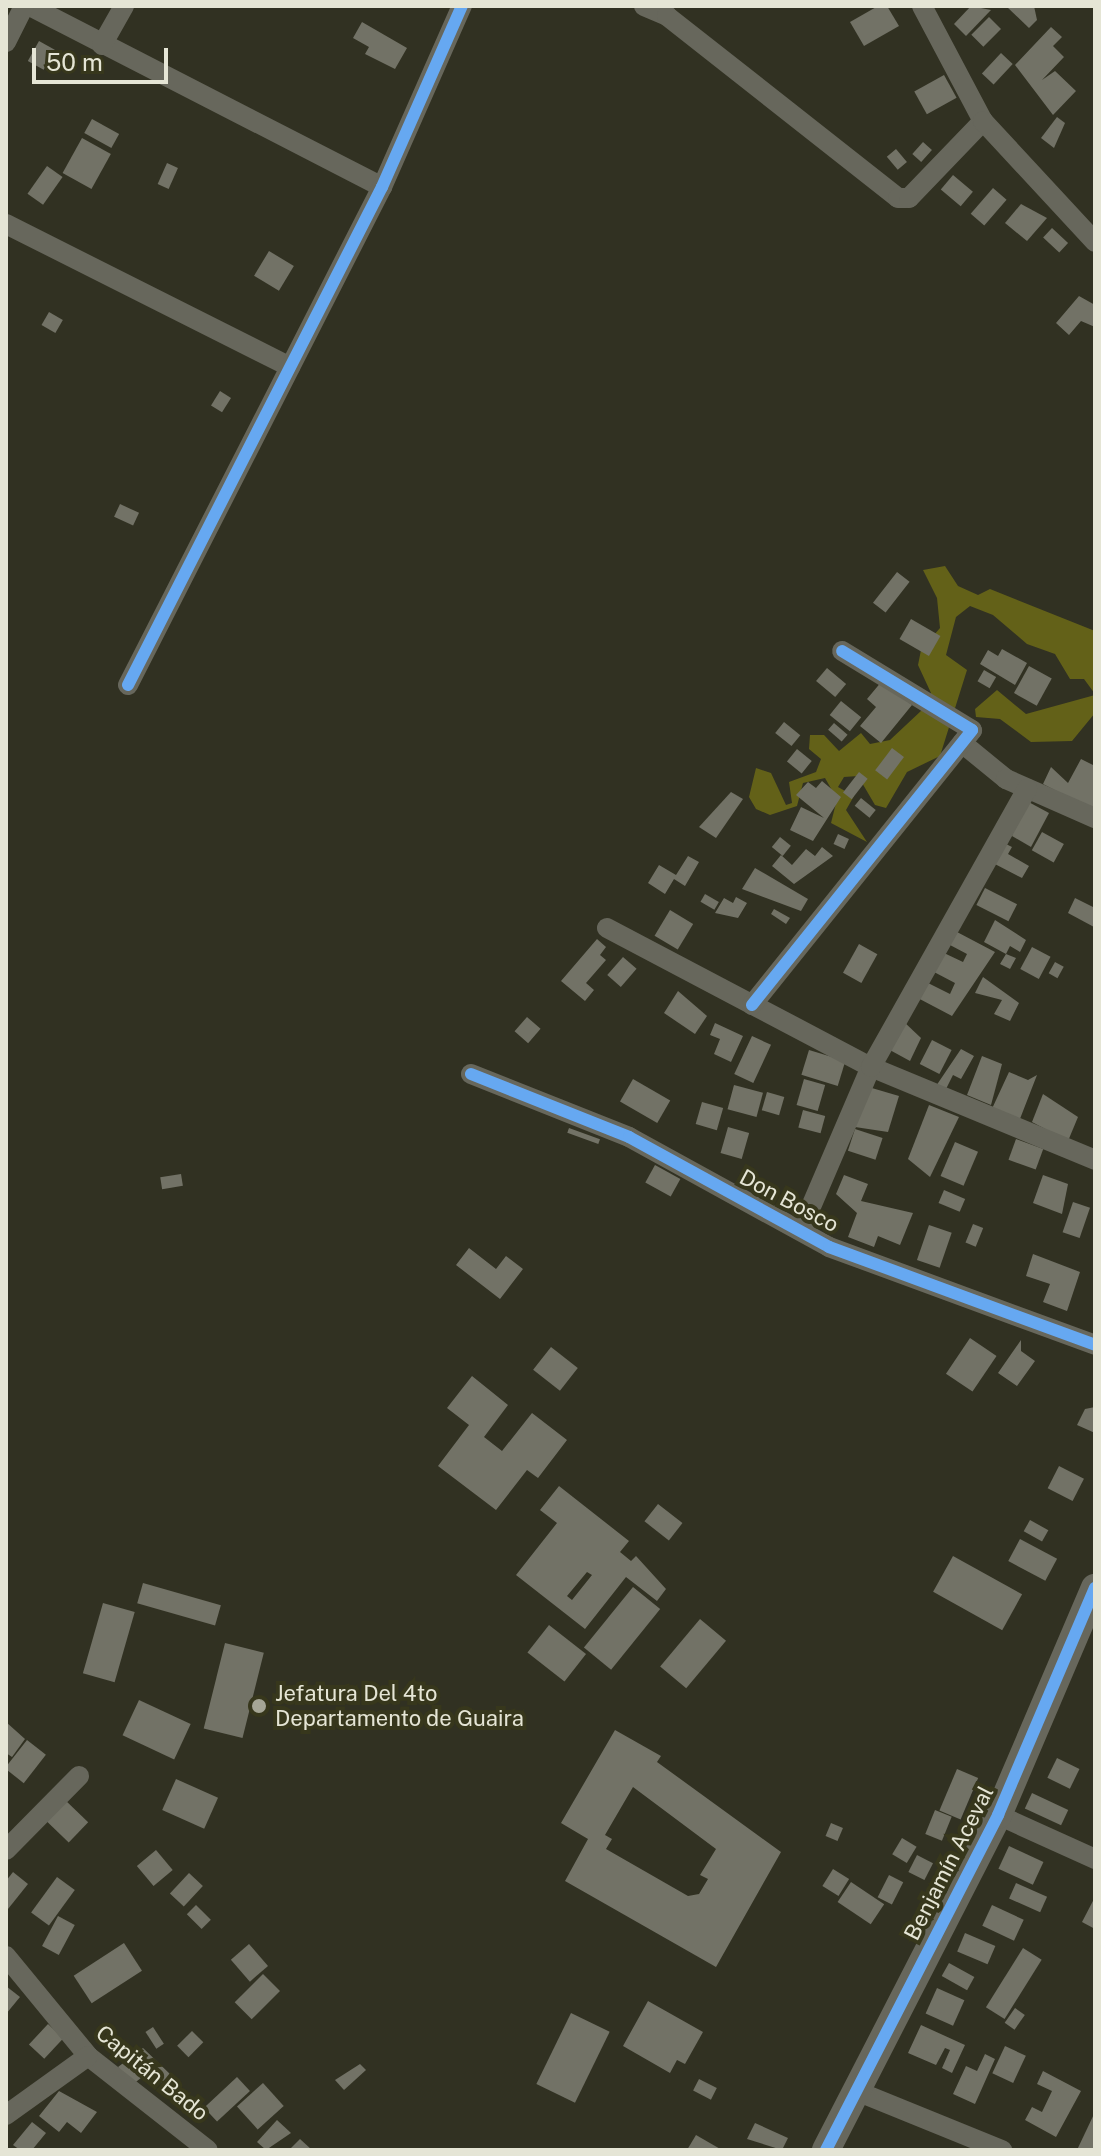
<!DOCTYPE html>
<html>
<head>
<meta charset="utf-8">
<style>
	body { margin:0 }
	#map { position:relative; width:1101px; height:2156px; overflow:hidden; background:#313122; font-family:"Public Sans",sans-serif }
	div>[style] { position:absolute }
	.forest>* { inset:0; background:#636118 }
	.building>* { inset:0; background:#727266; transform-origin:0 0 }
	.street>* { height:20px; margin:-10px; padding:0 10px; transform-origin:10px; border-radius:10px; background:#67675c }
	.secondary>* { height:28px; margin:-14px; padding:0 14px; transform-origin:14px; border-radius:14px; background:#67675c }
	.cycleway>* { height:12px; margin:-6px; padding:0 6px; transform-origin:6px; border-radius:6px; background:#66a8f1 }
	.dots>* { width:22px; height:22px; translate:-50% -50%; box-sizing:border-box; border:4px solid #37371c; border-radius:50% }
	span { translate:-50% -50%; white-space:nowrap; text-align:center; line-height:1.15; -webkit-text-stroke:8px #37371c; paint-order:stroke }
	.street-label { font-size:22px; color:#e5e5d5 }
	.poi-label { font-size:22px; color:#e5e5d5 }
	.left { translate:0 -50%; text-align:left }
	.frame { position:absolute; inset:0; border:8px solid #e5e5d5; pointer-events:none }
	.scale { position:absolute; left:32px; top:48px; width:136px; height:36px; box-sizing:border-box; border:4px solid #e5e5d5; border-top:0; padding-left:10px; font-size:24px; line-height:28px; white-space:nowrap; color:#e5e5d5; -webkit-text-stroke:6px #37371c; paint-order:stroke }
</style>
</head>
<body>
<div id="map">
	<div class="forest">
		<i style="clip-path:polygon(945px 566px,958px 586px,978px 595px,990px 589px,1095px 631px,1095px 694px,1084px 679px,1070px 679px,1055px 654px,1027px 644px,993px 615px,970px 606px,956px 617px,946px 655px,967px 670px,940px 756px,907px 772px,886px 808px,875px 805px,858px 776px,844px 777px,838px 787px,854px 796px,846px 810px,867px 842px,831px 823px,837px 799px,825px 778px,803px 783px,797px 806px,770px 815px,756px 809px,749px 797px,756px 768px,771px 773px,786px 805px,792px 803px,789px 782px,816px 772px,821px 759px,809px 749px,810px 735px,824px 735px,839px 751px,861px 733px,870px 744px,890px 740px,922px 710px,931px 693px,918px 665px,921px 650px,940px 628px,937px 598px,923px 570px)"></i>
		<i style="clip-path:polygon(997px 690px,1026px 714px,1095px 695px,1095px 713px,1072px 741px,1031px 742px,1000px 719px,976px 717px,975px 709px)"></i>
	</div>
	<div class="building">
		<i style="clip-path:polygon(878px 6px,887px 6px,899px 26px,864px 46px,850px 22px)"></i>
		<i style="clip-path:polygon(971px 6px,991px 10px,966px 36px,954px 24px)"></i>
		<i style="clip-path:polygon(1006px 6px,1034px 6px,1037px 20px,1029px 28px)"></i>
		<i style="left:989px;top:17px;width:17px;height:25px;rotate:45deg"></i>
		<i style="clip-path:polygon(362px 22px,407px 48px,395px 69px,365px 54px,369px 47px,353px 38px)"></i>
		<i style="clip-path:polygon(1051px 27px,1062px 37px,1053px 46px,1064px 57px,1042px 80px,1055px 71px,1076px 91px,1053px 115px,1015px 65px)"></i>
		<i style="left:39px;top:41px;width:18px;height:23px;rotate:29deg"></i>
		<i style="left:1001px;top:53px;width:16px;height:28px;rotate:43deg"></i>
		<i style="left:944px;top:75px;width:26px;height:34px;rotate:61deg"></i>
		<i style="clip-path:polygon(1057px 117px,1065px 123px,1054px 148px,1041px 138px)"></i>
		<i style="left:92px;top:119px;width:31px;height:16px;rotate:29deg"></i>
		<i style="left:82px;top:138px;width:33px;height:40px;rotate:29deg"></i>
		<i style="left:923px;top:142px;width:12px;height:16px;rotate:42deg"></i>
		<i style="left:896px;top:149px;width:17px;height:12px;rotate:50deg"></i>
		<i style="left:167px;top:163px;width:12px;height:23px;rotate:24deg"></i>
		<i style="left:47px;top:166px;width:19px;height:34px;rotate:35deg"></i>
		<i style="left:953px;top:175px;width:26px;height:19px;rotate:40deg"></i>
		<i style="left:993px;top:188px;width:18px;height:34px;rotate:41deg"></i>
		<i style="clip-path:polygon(1021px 204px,1047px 218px,1027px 241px,1005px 223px)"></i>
		<i style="left:1052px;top:228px;width:22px;height:13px;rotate:43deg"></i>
		<i style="left:269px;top:251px;width:29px;height:29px;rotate:31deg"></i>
		<i style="clip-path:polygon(1079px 296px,1095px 305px,1095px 327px,1081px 321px,1069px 335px,1056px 323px)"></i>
		<i style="left:49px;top:312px;width:16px;height:15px;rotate:30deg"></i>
		<i style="left:220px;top:391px;width:13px;height:17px;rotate:32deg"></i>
		<i style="left:120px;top:504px;width:21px;height:14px;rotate:25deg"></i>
		<i style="left:897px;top:572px;width:16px;height:39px;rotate:38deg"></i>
		<i style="left:911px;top:619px;width:34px;height:23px;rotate:30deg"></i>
		<i style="clip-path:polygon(1002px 649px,1027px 663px,1015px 685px,980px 664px,988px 650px,998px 656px)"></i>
		<i style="left:1029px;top:666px;width:26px;height:31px;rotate:29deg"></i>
		<i style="left:827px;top:668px;width:25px;height:17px;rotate:40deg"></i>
		<i style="left:984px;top:670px;width:14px;height:13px;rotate:30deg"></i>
		<i style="clip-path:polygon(882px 681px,912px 705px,881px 743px,860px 726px,876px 707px,867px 699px)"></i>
		<i style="left:841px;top:701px;width:26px;height:18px;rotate:39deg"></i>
		<i style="left:784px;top:722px;width:21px;height:14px;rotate:39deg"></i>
		<i style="left:834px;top:723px;width:18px;height:9px;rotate:41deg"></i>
		<i style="left:892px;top:748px;width:15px;height:28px;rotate:37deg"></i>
		<i style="left:797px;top:749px;width:19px;height:16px;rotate:39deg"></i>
		<i style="clip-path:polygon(1081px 759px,1095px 766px,1095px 811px,1043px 784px,1051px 767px,1068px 783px)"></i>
		<i style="left:859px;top:772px;width:11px;height:26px;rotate:38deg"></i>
		<i style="clip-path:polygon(822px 781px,841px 797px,813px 841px,790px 830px,801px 807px,824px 818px,796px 795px,808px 782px,816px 788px)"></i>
		<i style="clip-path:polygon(731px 792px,743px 799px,716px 838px,699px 827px)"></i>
		<i style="left:861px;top:798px;width:19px;height:10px;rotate:39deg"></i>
		<i style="clip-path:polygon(1023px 799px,1049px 813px,1031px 847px,1012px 836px)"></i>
		<i style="left:1042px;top:832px;width:25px;height:21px;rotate:29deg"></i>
		<i style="left:838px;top:834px;width:12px;height:11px;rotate:24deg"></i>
		<i style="left:780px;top:837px;width:14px;height:13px;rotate:39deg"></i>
		<i style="clip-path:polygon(1002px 842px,1012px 847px,1008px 854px,1029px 866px,1022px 878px,991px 862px)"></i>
		<i style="clip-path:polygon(822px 847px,833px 856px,794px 884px,772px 866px,781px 855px,792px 865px,806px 849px,815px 856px)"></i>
		<i style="clip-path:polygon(688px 856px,699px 862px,685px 886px,674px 879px,665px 894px,648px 883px,659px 865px,676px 875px)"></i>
		<i style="clip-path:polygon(755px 868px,808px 899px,801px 911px,742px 889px)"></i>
		<i style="left:985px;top:888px;width:36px;height:19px;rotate:27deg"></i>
		<i style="left:705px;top:894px;width:16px;height:9px;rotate:30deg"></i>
		<i style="clip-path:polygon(736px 897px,747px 903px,738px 918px,715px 913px,724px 898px,733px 903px)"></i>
		<i style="clip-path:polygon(1075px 898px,1095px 908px,1094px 927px,1068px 913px)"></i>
		<i style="clip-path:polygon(774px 909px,790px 918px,786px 924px,771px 914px)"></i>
		<i style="left:670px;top:910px;width:27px;height:30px;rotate:31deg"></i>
		<i style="clip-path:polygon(995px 920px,1026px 940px,1020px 952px,1010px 946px,1006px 954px,1016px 958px,1010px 969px,1000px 964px,1006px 954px,984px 942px)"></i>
		<i style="clip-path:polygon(957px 932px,995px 952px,952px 1016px,914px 996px,922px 980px,950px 994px,955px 983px,934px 972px,944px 953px,963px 962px,967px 954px,950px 945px)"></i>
		<i style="clip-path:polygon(597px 939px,606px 947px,600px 955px,606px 960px,586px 983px,594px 990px,585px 1001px,561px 981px)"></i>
		<i style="left:859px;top:944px;width:21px;height:33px;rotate:29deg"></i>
		<i style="left:1032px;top:947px;width:21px;height:25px;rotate:28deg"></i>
		<i style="left:623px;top:957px;width:18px;height:24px;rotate:41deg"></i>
		<i style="left:1055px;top:962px;width:10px;height:13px;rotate:29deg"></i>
		<i style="clip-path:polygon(983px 977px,1019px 1003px,1010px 1021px,994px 1014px,1002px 1000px,975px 993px)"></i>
		<i style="clip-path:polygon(678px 991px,707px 1016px,695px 1034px,664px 1013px)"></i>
		<i style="left:527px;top:1017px;width:18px;height:19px;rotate:41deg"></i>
		<i style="clip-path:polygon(903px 1021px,921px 1038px,910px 1061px,888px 1049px)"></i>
		<i style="clip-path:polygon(715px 1023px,743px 1036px,731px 1062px,714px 1054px,720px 1039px,710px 1035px)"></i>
		<i style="left:752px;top:1036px;width:21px;height:42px;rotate:25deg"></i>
		<i style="left:932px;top:1040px;width:22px;height:27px;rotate:27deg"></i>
		<i style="clip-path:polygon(961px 1049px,974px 1056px,961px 1079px,953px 1075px,944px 1093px,934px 1089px)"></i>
		<i style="left:809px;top:1050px;width:38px;height:26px;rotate:17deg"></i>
		<i style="clip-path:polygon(982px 1056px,1002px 1064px,991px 1105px,967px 1095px)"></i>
		<i style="clip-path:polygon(1009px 1072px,1028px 1080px,1037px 1075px,1018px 1124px,990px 1113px)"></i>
		<i style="left:633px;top:1079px;width:43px;height:26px;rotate:30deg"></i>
		<i style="left:804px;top:1079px;width:22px;height:27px;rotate:16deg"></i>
		<i style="left:734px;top:1085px;width:30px;height:25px;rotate:15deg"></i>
		<i style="clip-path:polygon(865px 1086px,899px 1096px,888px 1132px,855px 1127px)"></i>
		<i style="left:767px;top:1092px;width:18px;height:19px;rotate:16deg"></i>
		<i style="clip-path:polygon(1043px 1094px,1078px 1117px,1068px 1141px,1032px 1122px)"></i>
		<i style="left:702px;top:1102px;width:22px;height:23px;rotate:16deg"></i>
		<i style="clip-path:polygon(929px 1105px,959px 1117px,930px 1177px,908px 1159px)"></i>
		<i style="left:803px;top:1110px;width:23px;height:18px;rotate:15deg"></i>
		<i style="left:728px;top:1127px;width:22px;height:27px;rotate:16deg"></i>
		<i style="left:569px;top:1128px;width:33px;height:5px;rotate:20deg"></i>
		<i style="left:855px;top:1129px;width:29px;height:23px;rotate:18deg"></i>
		<i style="left:1016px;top:1139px;width:29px;height:22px;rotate:20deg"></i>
		<i style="left:955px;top:1142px;width:25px;height:37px;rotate:23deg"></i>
		<i style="left:655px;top:1165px;width:29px;height:20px;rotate:29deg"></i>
		<i style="left:181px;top:1174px;width:12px;height:21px;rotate:81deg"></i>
		<i style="clip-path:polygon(844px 1175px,868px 1184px,861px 1201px,913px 1213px,900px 1245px,878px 1236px,874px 1247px,848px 1237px,857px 1213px,836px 1194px)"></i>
		<i style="clip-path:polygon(1043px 1175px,1068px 1184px,1062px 1214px,1033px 1203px)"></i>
		<i style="left:944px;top:1190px;width:23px;height:14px;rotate:23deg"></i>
		<i style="left:1073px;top:1202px;width:18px;height:32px;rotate:19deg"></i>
		<i style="left:973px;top:1224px;width:11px;height:20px;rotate:22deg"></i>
		<i style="left:929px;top:1225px;width:24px;height:37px;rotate:19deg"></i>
		<i style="clip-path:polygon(469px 1248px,496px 1269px,506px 1256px,523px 1269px,500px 1299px,456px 1265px)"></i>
		<i style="clip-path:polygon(1033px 1254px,1080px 1272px,1067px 1311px,1043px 1302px,1050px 1284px,1026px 1276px)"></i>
		<i style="left:970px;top:1338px;width:32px;height:43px;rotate:34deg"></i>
		<i style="clip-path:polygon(1021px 1340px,1021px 1351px,1035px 1361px,1017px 1386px,998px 1373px)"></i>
		<i style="left:551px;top:1347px;width:34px;height:29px;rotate:38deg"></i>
		<i style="clip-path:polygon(472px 1376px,508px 1405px,484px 1437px,502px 1451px,532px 1413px,567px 1440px,538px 1478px,527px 1470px,496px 1510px,438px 1466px,469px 1425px,447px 1408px)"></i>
		<i style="clip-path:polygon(1095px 1407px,1095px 1433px,1077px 1425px,1085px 1409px)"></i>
		<i style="left:1059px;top:1466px;width:28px;height:25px;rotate:27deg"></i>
		<i style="clip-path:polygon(evenodd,559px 1486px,629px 1541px,620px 1552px,631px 1561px,636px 1556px,666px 1589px,657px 1601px,626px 1577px,585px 1629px,516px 1575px,557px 1523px,540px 1510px,559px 1486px,587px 1572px,592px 1575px,572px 1600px,567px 1596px,587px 1572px)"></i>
		<i style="left:658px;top:1504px;width:31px;height:22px;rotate:38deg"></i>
		<i style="left:1030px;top:1520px;width:21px;height:13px;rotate:29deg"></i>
		<i style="left:1020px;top:1539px;width:42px;height:25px;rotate:28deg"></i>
		<i style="left:953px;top:1556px;width:79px;height:41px;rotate:29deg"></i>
		<i style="left:143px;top:1583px;width:81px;height:21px;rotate:16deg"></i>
		<i style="left:633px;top:1587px;width:35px;height:78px;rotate:39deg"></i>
		<i style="left:103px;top:1603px;width:33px;height:73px;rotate:16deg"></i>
		<i style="left:700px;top:1619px;width:34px;height:62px;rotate:40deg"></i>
		<i style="left:549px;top:1625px;width:47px;height:35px;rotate:38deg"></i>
		<i style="left:225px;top:1643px;width:40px;height:88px;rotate:14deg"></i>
		<i style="left:139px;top:1700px;width:57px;height:39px;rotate:25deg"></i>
		<i style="clip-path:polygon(6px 1722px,25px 1739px,12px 1757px,6px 1753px)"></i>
		<i style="clip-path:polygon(evenodd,615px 1730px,661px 1756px,657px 1762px,781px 1852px,716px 1967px,565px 1881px,588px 1839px,561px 1823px,615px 1730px,633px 1787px,716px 1849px,700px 1875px,708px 1879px,699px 1894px,688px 1896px,606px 1849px,612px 1839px,605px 1835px,633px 1787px)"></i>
		<i style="left:27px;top:1740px;width:24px;height:36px;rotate:38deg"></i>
		<i style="left:1057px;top:1758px;width:25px;height:22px;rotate:26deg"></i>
		<i style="left:957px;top:1769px;width:23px;height:45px;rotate:23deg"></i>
		<i style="left:176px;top:1779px;width:46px;height:34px;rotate:24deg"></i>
		<i style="left:1032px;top:1793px;width:40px;height:17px;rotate:25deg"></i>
		<i style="left:63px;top:1798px;width:35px;height:28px;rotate:44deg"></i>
		<i style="left:935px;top:1810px;width:18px;height:26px;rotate:22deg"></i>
		<i style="left:831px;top:1823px;width:13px;height:14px;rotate:23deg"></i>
		<i style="left:902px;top:1838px;width:17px;height:19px;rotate:31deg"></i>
		<i style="left:1009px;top:1846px;width:38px;height:25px;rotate:25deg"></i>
		<i style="left:156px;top:1850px;width:26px;height:25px;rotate:50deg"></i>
		<i style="left:917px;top:1855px;width:18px;height:19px;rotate:27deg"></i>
		<i style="left:833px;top:1869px;width:19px;height:20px;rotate:32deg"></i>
		<i style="clip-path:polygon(13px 1872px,28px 1884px,8px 1909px,6px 1881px)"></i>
		<i style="left:189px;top:1873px;width:19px;height:28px;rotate:43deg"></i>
		<i style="left:889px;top:1875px;width:16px;height:25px;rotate:27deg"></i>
		<i style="left:57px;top:1877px;width:22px;height:44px;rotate:36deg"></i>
		<i style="left:851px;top:1882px;width:40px;height:24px;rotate:34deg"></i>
		<i style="left:1016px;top:1883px;width:34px;height:17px;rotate:24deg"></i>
		<i style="clip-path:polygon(1095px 1897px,1095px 1929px,1082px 1922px)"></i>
		<i style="left:196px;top:1905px;width:21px;height:13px;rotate:45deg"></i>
		<i style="left:992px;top:1905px;width:35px;height:23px;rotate:25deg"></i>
		<i style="left:58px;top:1916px;width:19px;height:34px;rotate:28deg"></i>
		<i style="left:965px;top:1933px;width:33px;height:20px;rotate:23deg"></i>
		<i style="left:124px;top:1943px;width:33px;height:60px;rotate:57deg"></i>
		<i style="left:249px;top:1944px;width:29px;height:24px;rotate:49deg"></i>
		<i style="left:1023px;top:1948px;width:22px;height:70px;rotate:32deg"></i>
		<i style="left:949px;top:1963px;width:29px;height:15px;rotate:29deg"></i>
		<i style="left:263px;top:1974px;width:24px;height:40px;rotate:45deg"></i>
		<i style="clip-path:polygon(6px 1986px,20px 1997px,6px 2014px)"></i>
		<i style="left:937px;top:1988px;width:30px;height:28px;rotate:24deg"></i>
		<i style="clip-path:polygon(648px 2001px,703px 2032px,685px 2064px,677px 2060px,670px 2073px,623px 2046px)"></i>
		<i style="left:1015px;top:2008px;width:12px;height:18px;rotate:35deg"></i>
		<i style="left:571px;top:2013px;width:43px;height:79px;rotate:26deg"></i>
		<i style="left:48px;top:2024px;width:21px;height:28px;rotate:43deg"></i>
		<i style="clip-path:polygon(921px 2025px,965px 2045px,952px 2073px,942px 2068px,950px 2050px,945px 2048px,936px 2065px,908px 2053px)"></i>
		<i style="left:153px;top:2027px;width:20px;height:9px;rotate:57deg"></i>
		<i style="left:192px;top:2031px;width:16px;height:21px;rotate:45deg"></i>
		<i style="left:1005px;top:2046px;width:23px;height:30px;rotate:25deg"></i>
		<i style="clip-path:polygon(143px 2048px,171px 2075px,155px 2087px,146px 2074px,132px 2085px,118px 2067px)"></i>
		<i style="clip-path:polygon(985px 2054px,995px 2059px,975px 2104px,953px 2094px,966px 2066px,977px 2071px)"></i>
		<i style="clip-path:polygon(360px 2064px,366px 2070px,344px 2090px,335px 2080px)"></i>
		<i style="clip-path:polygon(1043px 2071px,1081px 2091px,1056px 2137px,1025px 2120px,1032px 2107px,1042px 2112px,1052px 2091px,1037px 2084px)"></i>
		<i style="left:237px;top:2077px;width:19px;height:45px;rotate:47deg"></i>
		<i style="left:699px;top:2079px;width:20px;height:13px;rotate:27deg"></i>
		<i style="left:263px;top:2083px;width:31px;height:35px;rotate:48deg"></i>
		<i style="clip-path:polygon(59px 2091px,97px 2112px,81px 2133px,67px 2122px,59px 2132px,39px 2116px)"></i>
		<i style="clip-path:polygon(1095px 2112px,1095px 2150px,1077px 2150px)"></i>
		<i style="clip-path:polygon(277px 2120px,291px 2133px,266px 2150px,257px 2142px)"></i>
		<i style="clip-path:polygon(32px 2122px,46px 2133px,32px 2150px,20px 2150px,13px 2145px)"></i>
		<i style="clip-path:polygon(755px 2123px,788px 2138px,782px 2150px,747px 2139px)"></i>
		<i style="clip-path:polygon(696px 2135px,722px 2150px,687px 2150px)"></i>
		<i style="clip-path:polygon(300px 2139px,312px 2150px,289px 2150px)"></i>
	</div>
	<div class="street">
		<i style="left:30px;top:6px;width:396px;rotate:27.2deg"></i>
		<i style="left:644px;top:6px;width:25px;rotate:23deg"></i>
		<i style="left:667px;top:16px;width:294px;rotate:38.2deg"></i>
		<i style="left:898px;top:198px;width:11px"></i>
		<i style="left:909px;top:198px;width:107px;rotate:-46.1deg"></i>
		<i style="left:922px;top:6px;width:130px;rotate:62.1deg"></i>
		<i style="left:983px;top:121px;width:165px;rotate:47.2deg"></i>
		<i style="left:6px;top:42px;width:40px;rotate:-63.4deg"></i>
		<i style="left:102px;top:45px;width:45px;rotate:-60.6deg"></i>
		<i style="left:6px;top:224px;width:318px;rotate:26.7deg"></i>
		<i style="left:128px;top:685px;width:559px;rotate:-62.98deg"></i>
		<i style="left:382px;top:187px;width:198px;rotate:-66.2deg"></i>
		<i style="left:962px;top:743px;width:57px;rotate:39.3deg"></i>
		<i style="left:1006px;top:779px;width:97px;rotate:23.7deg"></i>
		<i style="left:607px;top:928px;width:298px;rotate:27.8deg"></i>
		<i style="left:871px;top:1067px;width:243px;rotate:22.5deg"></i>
		<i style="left:752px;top:1005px;width:352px;rotate:-51.3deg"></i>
		<i style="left:972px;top:730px;width:152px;rotate:-148.7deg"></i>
		<i style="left:471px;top:1074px;width:170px;rotate:21.7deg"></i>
		<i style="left:629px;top:1137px;width:228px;rotate:28.8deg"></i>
		<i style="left:829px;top:1247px;width:283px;rotate:20.2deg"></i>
		<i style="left:801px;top:1230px;width:177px;rotate:-66.8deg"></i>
		<i style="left:871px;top:1067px;width:319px;rotate:-60.7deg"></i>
		<i style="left:998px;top:1815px;width:107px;rotate:24.4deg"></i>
		<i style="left:6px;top:1850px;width:104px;rotate:-45.4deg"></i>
		<i style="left:6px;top:1956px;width:129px;rotate:50.6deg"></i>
		<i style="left:88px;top:2056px;width:152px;rotate:38.1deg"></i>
		<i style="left:854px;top:2090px;width:160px;rotate:22.1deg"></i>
		<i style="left:6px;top:2115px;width:101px;rotate:-35.7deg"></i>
	</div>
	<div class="secondary">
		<i style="left:826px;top:2150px;width:377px;rotate:-62.8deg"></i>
		<i style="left:998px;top:1815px;width:247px;rotate:-66.9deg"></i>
	</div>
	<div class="cycleway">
		<i style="left:128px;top:685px;width:559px;rotate:-62.98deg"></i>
		<i style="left:382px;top:187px;width:198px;rotate:-66.2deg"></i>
		<i style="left:752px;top:1005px;width:352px;rotate:-51.3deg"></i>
		<i style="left:972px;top:730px;width:152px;rotate:-148.7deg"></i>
		<i style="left:471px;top:1074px;width:170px;rotate:21.7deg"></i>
		<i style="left:629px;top:1137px;width:228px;rotate:28.8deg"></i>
		<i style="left:829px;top:1247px;width:283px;rotate:20.2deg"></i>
		<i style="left:826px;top:2150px;width:377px;rotate:-62.8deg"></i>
		<i style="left:998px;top:1815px;width:247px;rotate:-66.9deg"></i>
	</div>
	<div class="dots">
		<i style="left:259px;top:1706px;background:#a6a696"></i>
	</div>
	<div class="street-label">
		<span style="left:789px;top:1201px;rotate:28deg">Don Bosco</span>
		<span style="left:949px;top:1863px;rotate:-63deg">Benjamín Aceval</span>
		<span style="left:152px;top:2073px;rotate:39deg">Capitán Bado</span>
	</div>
	<div class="poi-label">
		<span class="left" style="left:275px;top:1706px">Jefatura Del 4to<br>Departamento de Guaira</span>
	</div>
	<div class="frame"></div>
	<div class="scale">50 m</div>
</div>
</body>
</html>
